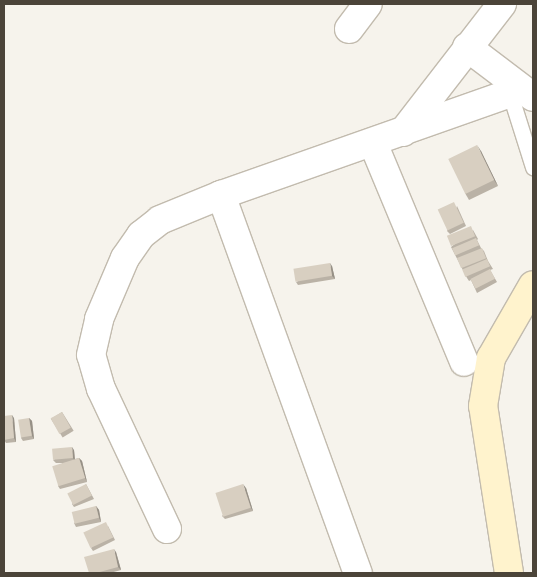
<!DOCTYPE html>
<html>
<head>
<meta charset="utf-8">
<style>
	body { margin:0 }
	#map { position:relative; width:537px; height:577px; overflow:hidden; background:#f6f3ec; font-family:"Archivo Narrow",sans-serif }
	div>[style] { position:absolute }
	.roads { filter:drop-shadow(1px 0 #c2bbae) drop-shadow(-1px 0 #c2bbae) drop-shadow(0 1px #c2bbae) drop-shadow(0 -1px #c2bbae) }
	.lane>* { height:15px; margin:-7.5px; padding:0 7.5px; transform-origin:7.5px; border-radius:7.5px; background:#fff }
	.street>* { height:28px; margin:-14px; padding:0 14px; transform-origin:14px; border-radius:14px; background:#fff }
	.secondary>* { height:28px; margin:-14px; padding:0 14px; transform-origin:14px; border-radius:14px; background:#fff3cd }
	.wall>* { inset:0; background:#bab2a6; transform-origin:0 0 }
	.shaded-wall>* { inset:0; background:#979187 }
	.building>* { inset:0; background:#d8cfc1; transform-origin:0 0 }
	span { translate:-50% -50%; white-space:nowrap; text-align:center; line-height:1.15; -webkit-text-stroke:4px #fff; paint-order:stroke }
	.frame { position:absolute; inset:0; border:5px solid #4b4439; pointer-events:none }
</style>
</head>
<body>
<div id="map">
	<div class="roads">
		<div class="lane">
			<i style="left:510px;top:94px;width:77px;rotate:72.5deg"></i>
		</div>
		<div class="street">
			<i style="left:349px;top:29px;width:31px;rotate:-53deg"></i>
			<i style="left:467px;top:47px;width:83px;rotate:37.1deg"></i>
			<i style="left:403px;top:132px;width:162px;rotate:-52.3deg"></i>
			<i style="left:373px;top:143px;width:237px;rotate:67.4deg"></i>
			<i style="left:221px;top:195px;width:402px;rotate:70.1deg"></i>
			<i style="left:167px;top:529px;width:155px;rotate:-115.2deg"></i>
			<i style="left:101px;top:389px;width:35px;rotate:-106deg"></i>
			<i style="left:91px;top:355px;width:37px;rotate:-77deg"></i>
			<i style="left:99px;top:319px;width:66px;rotate:-66.9deg"></i>
			<i style="left:125px;top:258px;width:28px;rotate:-55deg"></i>
			<i style="left:141px;top:235px;width:24px;rotate:-38deg"></i>
			<i style="left:160px;top:220px;width:66px;rotate:-22.3deg"></i>
			<i style="left:221px;top:195px;width:316px;rotate:-19.4deg"></i>
		</div>
		<div class="secondary">
			<i style="left:509px;top:573px;width:169px;rotate:-98.8deg"></i>
			<i style="left:483px;top:406px;width:49px;rotate:-80.5deg"></i>
			<i style="left:491px;top:358px;width:84px;rotate:-60.1deg"></i>
		</div>
	</div>
	<div class="wall">
		<i style="clip-path:polygon(481px 151px,498px 186px,469px 200px,465px 193px)"></i>
		<i style="clip-path:polygon(457px 206px,466px 226px,450px 234px,447px 231px)"></i>
		<i style="clip-path:polygon(473px 230px,478px 239px,477px 240px,481px 248px,484px 251px,488px 261px,493px 269px,490px 270px,497px 282px,477px 293px,471px 280px,469px 281px,467px 278px,451px 247px)"></i>
		<i style="clip-path:polygon(332px 266px,335px 279px,298px 285px,296px 282px)"></i>
		<i style="left:62px;top:412px;width:22px;height:13px;rotate:58deg"></i>
		<i style="clip-path:polygon(14px 418px,16px 442px,6px 443px,4px 440px)"></i>
		<i style="clip-path:polygon(29px 418px,32px 421px,34px 439px,23px 441px,21px 438px)"></i>
		<i style="clip-path:polygon(74px 450px,75px 459px,79px 458px,82px 461px,87px 482px,60px 489px,58px 486px,62px 463px,56px 463px,53px 460px)"></i>
		<i style="clip-path:polygon(86px 484px,94px 499px,74px 507px,72px 504px)"></i>
		<i style="clip-path:polygon(246px 488px,253px 511px,225px 519px,222px 516px)"></i>
		<i style="clip-path:polygon(96px 506px,99px 510px,101px 522px,76px 527px,74px 523px)"></i>
		<i style="clip-path:polygon(108px 526px,115px 540px,93px 551px,91px 548px)"></i>
		<i style="clip-path:polygon(116px 552px,121px 570px,110px 573px,89px 573px)"></i>
	</div>
	<div class="shaded-wall">
		<i style="clip-path:polygon(477px 145px,481px 151px,498px 186px,494px 180px)"></i>
		<i style="clip-path:polygon(330px 263px,332px 266px,335px 279px,332px 276px)"></i>
		<i style="clip-path:polygon(12px 415px,14px 418px,16px 442px,14px 438px)"></i>
		<i style="clip-path:polygon(29px 418px,32px 421px,34px 439px,32px 436px)"></i>
		<i style="clip-path:polygon(72px 447px,74px 450px,75px 462px,73px 458px)"></i>
		<i style="clip-path:polygon(79px 458px,82px 461px,87px 482px,85px 478px)"></i>
		<i style="clip-path:polygon(243px 484px,246px 488px,253px 511px,251px 508px)"></i>
		<i style="clip-path:polygon(96px 506px,99px 510px,101px 522px,99px 518px)"></i>
		<i style="clip-path:polygon(114px 549px,116px 552px,121px 570px,118px 567px)"></i>
	</div>
	<div class="building">
		<i style="left:477px;top:145px;width:39px;height:32px;rotate:64deg"></i>
		<i style="left:454px;top:202px;width:23px;height:18px;rotate:65deg"></i>
		<i style="left:471px;top:226px;width:11px;height:26px;rotate:68deg"></i>
		<i style="left:476px;top:238px;width:8px;height:26px;rotate:67deg"></i>
		<i style="left:482px;top:248px;width:11px;height:27px;rotate:68deg"></i>
		<i style="left:487px;top:259px;width:8px;height:27px;rotate:67deg"></i>
		<i style="left:330px;top:263px;width:13px;height:37px;rotate:81deg"></i>
		<i style="left:490px;top:269px;width:11px;height:22px;rotate:63deg"></i>
		<i style="left:62px;top:412px;width:18px;height:13px;rotate:61deg"></i>
		<i style="clip-path:polygon(12px 415px,14px 438px,4px 440px,4px 416px)"></i>
		<i style="left:29px;top:418px;width:18px;height:11px;rotate:81deg"></i>
		<i style="left:72px;top:447px;width:11px;height:20px;rotate:85deg"></i>
		<i style="left:79px;top:458px;width:21px;height:28px;rotate:73deg"></i>
		<i style="left:86px;top:484px;width:13px;height:21px;rotate:63deg"></i>
		<i style="left:243px;top:484px;width:25px;height:29px;rotate:72deg"></i>
		<i style="left:96px;top:506px;width:12px;height:25px;rotate:76deg"></i>
		<i style="left:106px;top:522px;width:17px;height:25px;rotate:65deg"></i>
		<i style="clip-path:polygon(114px 549px,118px 567px,96px 573px,89px 573px,84px 557px)"></i>
	</div>
	<div class="frame"></div>
</div>
</body>
</html>
